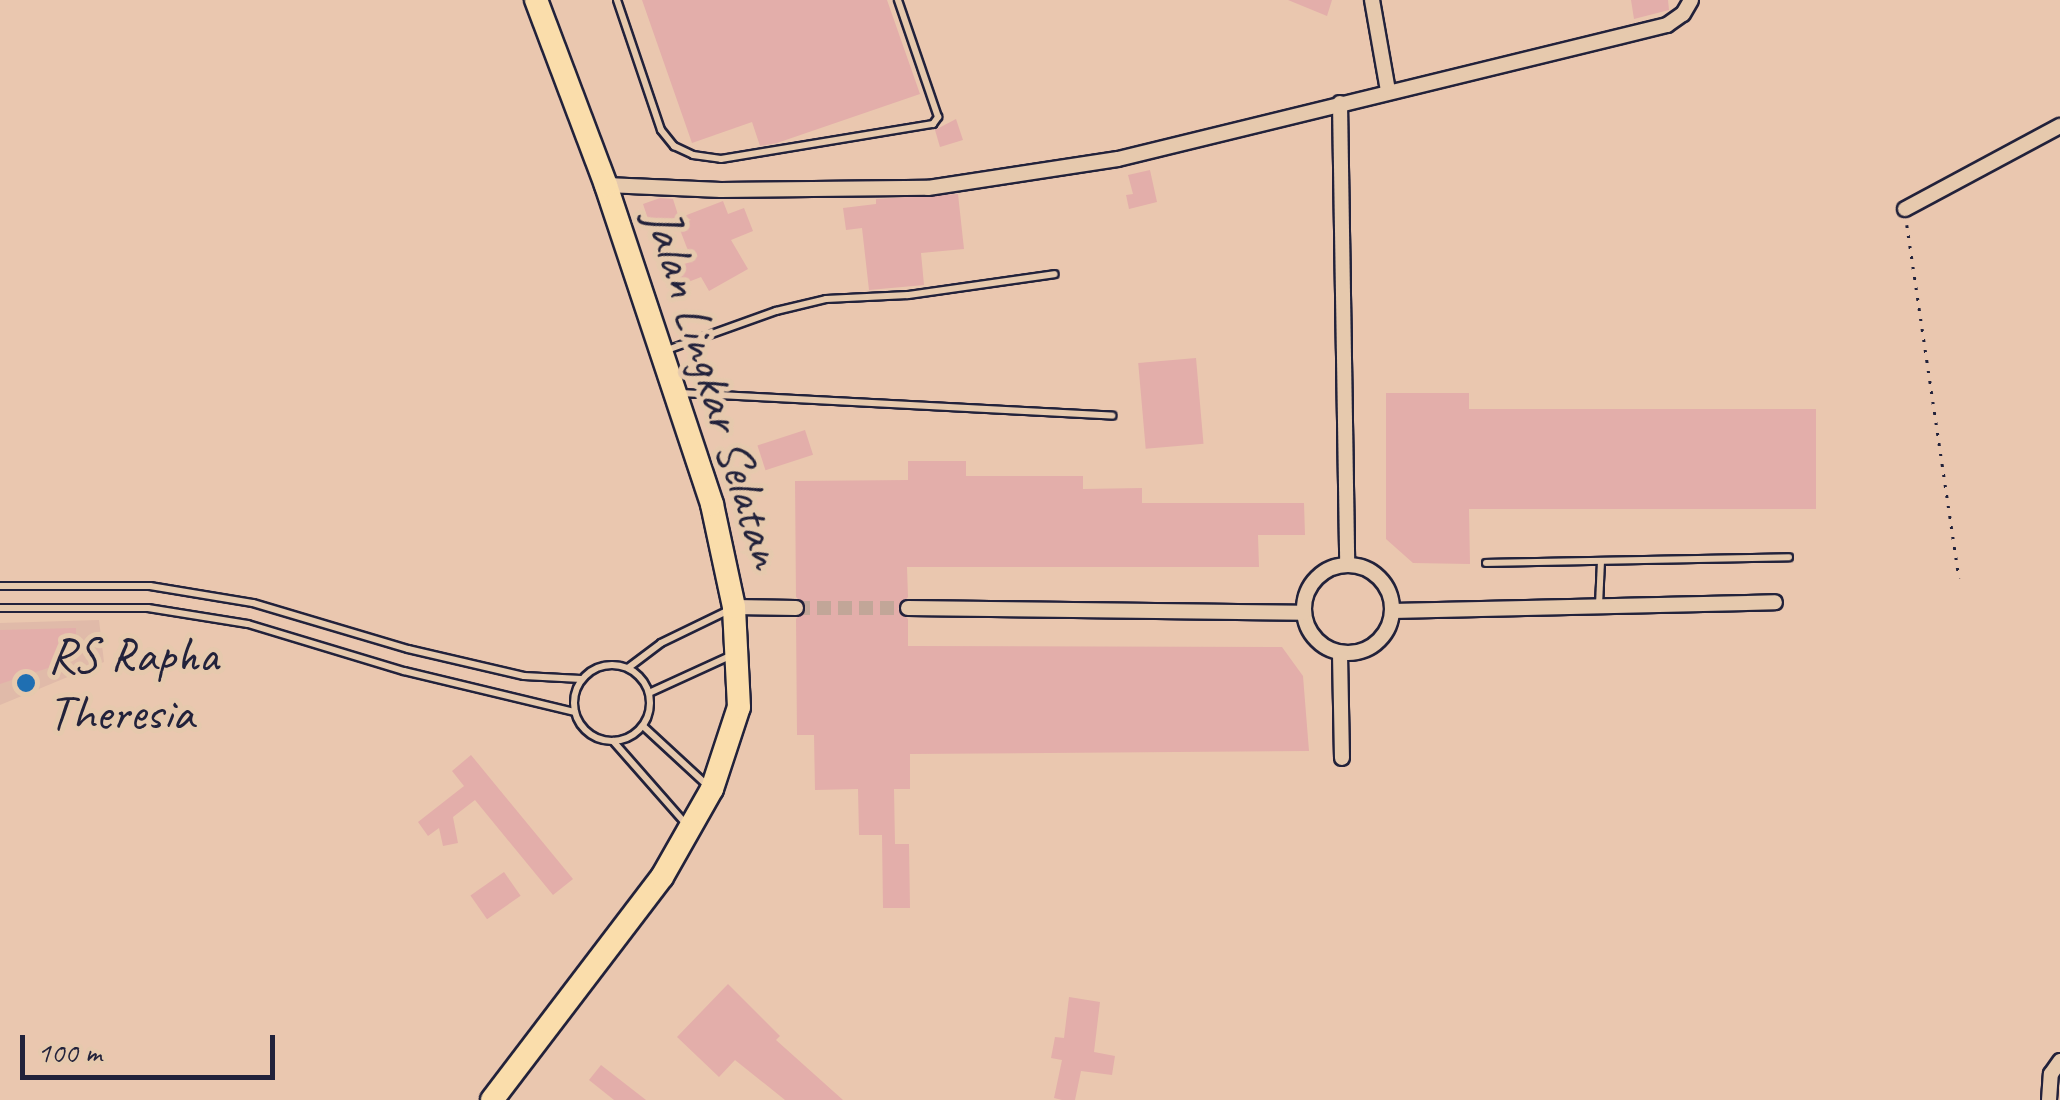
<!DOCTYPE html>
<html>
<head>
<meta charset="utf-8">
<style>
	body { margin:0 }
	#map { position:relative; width:2060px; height:1100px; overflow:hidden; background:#eac7af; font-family:Caveat,sans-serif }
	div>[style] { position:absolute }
	.built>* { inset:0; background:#e0baa9 }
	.building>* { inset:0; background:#e3aeaa; transform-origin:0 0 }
	.minor-tunnel>* { height:14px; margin-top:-7px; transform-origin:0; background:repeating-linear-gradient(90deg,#c2a698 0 14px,transparent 0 21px) }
	.path>* { height:2.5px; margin-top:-1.25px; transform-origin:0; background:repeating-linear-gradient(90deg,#22223b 0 2.5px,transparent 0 10.5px) }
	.roads { filter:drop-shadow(2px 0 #22223b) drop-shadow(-2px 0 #22223b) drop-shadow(0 2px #22223b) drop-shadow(0 -2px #22223b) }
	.service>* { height:6px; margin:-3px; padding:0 3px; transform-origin:3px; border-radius:3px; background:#e6c9ad }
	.service>.ring { margin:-3px; padding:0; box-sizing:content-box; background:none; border:6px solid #e6c9ad; border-radius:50% }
	.minor>* { height:14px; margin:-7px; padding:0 7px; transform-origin:7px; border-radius:7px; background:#e6c9ad }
	.minor>.ring { margin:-7px; padding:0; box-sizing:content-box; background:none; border:14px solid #e6c9ad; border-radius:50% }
	.trunk>* { height:22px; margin:-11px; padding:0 11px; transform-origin:11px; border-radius:11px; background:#faddab }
	.dots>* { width:28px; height:28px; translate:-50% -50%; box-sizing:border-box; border:5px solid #e6c9ad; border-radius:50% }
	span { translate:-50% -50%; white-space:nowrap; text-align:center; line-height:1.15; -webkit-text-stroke:10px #e6c9ad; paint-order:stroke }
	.street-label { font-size:50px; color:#22223b }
	.poi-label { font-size:50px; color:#22223b }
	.left { translate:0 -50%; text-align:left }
	.scale { position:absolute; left:20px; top:1035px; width:255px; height:45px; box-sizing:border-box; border:5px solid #22223b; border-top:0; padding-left:12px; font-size:30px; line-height:35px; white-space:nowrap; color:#22223b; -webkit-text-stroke:8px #e6c9ad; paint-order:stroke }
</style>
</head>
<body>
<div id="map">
	<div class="built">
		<i style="clip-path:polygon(99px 620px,104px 662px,0 705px,0 623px)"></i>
	</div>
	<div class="building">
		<i style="clip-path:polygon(642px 0,887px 0,920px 94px,777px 143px,760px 146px,752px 122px,692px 143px)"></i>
		<i style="clip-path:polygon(1288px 0,1332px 0,1327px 16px)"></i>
		<i style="clip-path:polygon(1631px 0,1668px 0,1669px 10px,1634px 19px)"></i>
		<i style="clip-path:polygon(956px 119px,963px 140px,940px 147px,935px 130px)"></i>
		<i style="clip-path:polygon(1150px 170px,1157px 202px,1129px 209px,1126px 195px,1133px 194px,1128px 175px)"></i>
		<i style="clip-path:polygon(958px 194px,964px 249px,921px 253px,924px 285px,869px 290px,862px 228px,846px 230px,843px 208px,876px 204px,876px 199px)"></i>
		<i style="clip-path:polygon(660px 198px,673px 199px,679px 218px,723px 201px,728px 214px,744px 208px,753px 231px,731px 240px,748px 269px,709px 291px,701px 277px,673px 288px,667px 271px,692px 261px,677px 222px,652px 231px,643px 204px)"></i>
		<i style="left:1196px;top:358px;width:86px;height:58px;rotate:85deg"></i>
		<i style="clip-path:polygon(1386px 393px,1469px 393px,1469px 409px,1816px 409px,1816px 509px,1469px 509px,1470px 564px,1413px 563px,1386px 539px)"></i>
		<i style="left:805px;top:430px;width:26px;height:50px;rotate:72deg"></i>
		<i style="clip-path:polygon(908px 461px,966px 461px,966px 476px,1083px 476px,1083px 489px,1142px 488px,1142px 503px,1304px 503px,1305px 535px,1258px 535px,1259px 567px,907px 567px,908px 597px,898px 609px,908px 619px,908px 646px,1282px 647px,1303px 676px,1309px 751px,910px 754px,910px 789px,894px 789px,895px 844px,909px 844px,910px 908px,883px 908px,882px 835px,859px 835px,858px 789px,815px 790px,814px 735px,797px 735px,796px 619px,806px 607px,796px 597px,795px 481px,908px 480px)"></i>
		<i style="clip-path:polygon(76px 628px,76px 655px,54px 654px,54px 666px,0 684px,0 630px)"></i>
		<i style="clip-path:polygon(471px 755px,573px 879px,553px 895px,475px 800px,453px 817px,458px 843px,443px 846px,439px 828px,428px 836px,418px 822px,464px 786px,452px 771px)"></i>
		<i style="left:504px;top:872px;width:29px;height:41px;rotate:55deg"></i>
		<i style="clip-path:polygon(728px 984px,780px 1036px,776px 1040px,843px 1100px,785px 1100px,735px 1060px,719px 1077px,677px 1037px)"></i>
		<i style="clip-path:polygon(1069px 997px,1100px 1002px,1094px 1052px,1115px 1056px,1112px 1075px,1081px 1071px,1075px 1100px,1062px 1100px,1054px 1098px,1062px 1060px,1051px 1058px,1055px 1037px,1064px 1038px)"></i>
		<i style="clip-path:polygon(601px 1065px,646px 1100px,614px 1100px,589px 1080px)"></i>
	</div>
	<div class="minor-tunnel">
		<i style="left:796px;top:608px;width:112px"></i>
	</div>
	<div class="path">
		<i style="left:1907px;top:225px;width:357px;rotate:81.6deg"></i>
	</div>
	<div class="roads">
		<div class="service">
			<i style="left:617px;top:0;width:137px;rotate:71.3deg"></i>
			<i style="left:661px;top:130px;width:21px;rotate:51deg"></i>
			<i style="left:674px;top:146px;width:21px;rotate:25deg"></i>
			<i style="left:693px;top:155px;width:28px;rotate:8deg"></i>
			<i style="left:721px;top:159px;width:215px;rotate:-9.4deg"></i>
			<i style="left:933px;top:124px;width:9px;rotate:-54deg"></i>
			<i style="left:938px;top:117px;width:124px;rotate:-108.9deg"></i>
			<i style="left:667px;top:350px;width:116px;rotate:-19.7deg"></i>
			<i style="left:776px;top:311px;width:51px;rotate:-13.5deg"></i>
			<i style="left:826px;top:299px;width:82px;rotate:-2.8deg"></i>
			<i style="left:908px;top:295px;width:148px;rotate:-8.1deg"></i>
			<i style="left:679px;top:393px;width:434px;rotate:3deg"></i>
			<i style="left:1486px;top:563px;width:303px;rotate:-1.1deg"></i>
			<i style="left:0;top:586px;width:150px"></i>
			<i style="left:150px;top:586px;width:104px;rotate:9.4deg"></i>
			<i style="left:253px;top:603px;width:162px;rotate:16.5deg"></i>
			<i style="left:408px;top:649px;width:119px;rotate:13.1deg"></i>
			<i style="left:524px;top:676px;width:57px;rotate:3deg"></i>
			<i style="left:1599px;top:605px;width:44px;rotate:-87.4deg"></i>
			<i style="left:0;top:608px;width:148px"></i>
			<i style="left:148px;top:608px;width:101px;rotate:9.1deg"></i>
			<i style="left:248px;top:624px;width:163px;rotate:16.8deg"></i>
			<i style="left:404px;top:671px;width:176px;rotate:13.5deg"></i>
			<i class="ring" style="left:574px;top:665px;width:70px;height:70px"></i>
			<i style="left:628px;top:668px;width:41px;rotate:-37.1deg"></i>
			<i style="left:661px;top:643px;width:78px;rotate:-25.9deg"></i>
			<i style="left:649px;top:693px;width:89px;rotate:-24.6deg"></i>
			<i style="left:643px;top:726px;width:88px;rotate:42.7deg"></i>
			<i style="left:613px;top:741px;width:109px;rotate:48.7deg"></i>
		</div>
		<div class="minor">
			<i style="left:1372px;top:0;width:92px;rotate:80deg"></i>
			<i style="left:1340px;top:103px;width:462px;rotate:89.1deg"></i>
			<i style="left:606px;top:185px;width:115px;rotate:2.5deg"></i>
			<i style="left:721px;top:190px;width:207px;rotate:-0.6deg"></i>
			<i style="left:928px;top:188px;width:192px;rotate:-8.7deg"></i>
			<i style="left:1118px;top:159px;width:565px;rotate:-13.72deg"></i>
			<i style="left:1667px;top:25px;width:19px;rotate:-35deg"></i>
			<i style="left:1683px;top:14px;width:16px;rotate:-60deg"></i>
			<i style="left:1905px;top:209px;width:176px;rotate:-28.2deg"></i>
			<i class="ring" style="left:1304px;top:565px;width:74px;height:74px"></i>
			<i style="left:734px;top:607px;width:62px;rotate:0.9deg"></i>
			<i style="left:908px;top:608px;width:395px;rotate:0.7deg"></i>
			<i style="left:1392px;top:611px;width:383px;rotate:-1.3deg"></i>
			<i style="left:1340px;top:654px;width:104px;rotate:88.9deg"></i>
			<i style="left:2049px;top:1100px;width:26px;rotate:-86deg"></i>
			<i style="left:2051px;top:1074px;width:16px;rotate:-55deg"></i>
		</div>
		<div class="trunk">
			<i style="left:492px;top:1100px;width:280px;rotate:-52.7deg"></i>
			<i style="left:662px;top:877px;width:101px;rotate:-60.4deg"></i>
			<i style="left:712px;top:789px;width:86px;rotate:-71.8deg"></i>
			<i style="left:739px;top:707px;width:100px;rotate:-92.9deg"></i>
			<i style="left:734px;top:607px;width:105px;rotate:-102.1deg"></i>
			<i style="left:712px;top:504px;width:336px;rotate:-108.4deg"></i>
			<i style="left:606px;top:185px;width:198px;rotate:-110.7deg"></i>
		</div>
	</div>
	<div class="dots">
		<i style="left:26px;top:683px;background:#1f6fb2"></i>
	</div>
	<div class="street-label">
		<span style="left:715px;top:388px;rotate:73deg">Jalan Lingkar Selatan</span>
	</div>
	<div class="poi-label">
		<span class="left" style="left:48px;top:683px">RS Rapha<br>Theresia</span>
	</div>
	<div class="scale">100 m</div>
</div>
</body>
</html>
